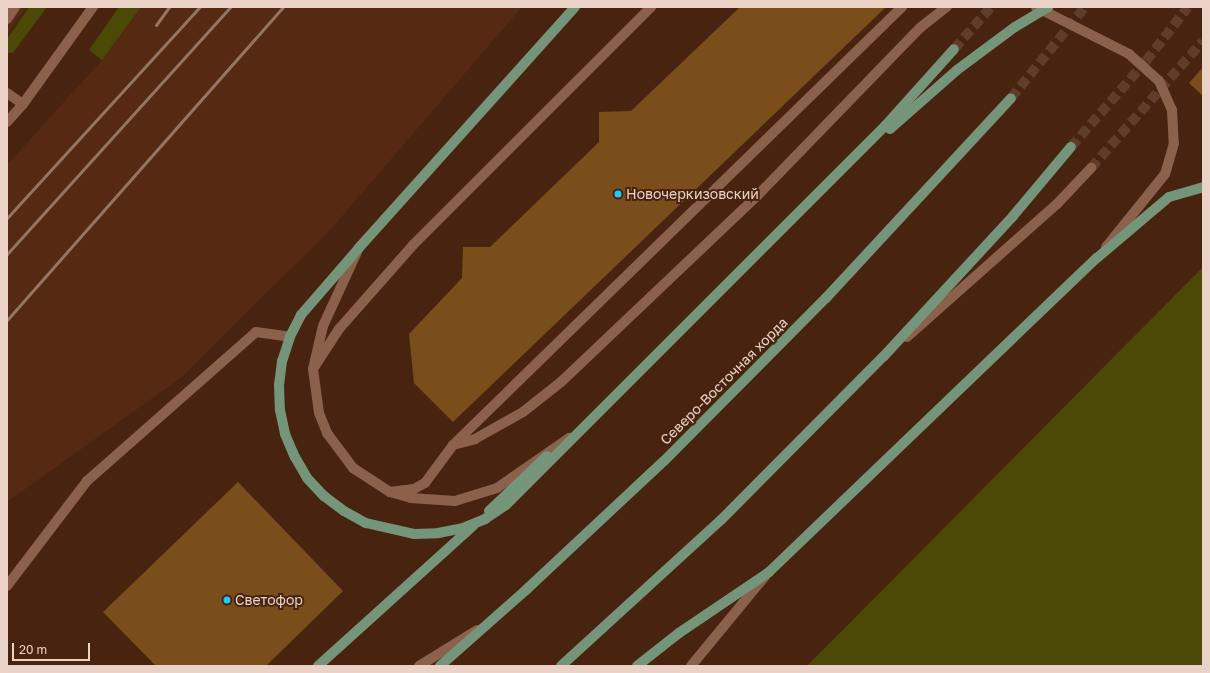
<!DOCTYPE html>
<html>
<head>
<meta charset="utf-8">
<style>
	body { margin:0 }
	#map { position:relative; width:1210px; height:673px; overflow:hidden; background:#482310; font-family:"Golos Text",sans-serif }
	div>[style] { position:absolute }
	.built>* { inset:0; background:#562912 }
	.green>* { inset:0; background:#4c4806 }
	.building>* { inset:0; background:#794e1b }
	.minor-tunnel>* { height:10px; margin-top:-5px; transform-origin:0; background:repeating-linear-gradient(90deg,#603d2b 0 10px,transparent 0 15px) }
	.major-tunnel>* { height:10px; margin-top:-5px; transform-origin:0; background:repeating-linear-gradient(90deg,#603d2b 0 10px,transparent 0 15px) }
	.minor>* { height:10px; margin:-5px; padding:0 5px; transform-origin:5px; border-radius:5px; background:#8c614c }
	.major>* { height:10px; margin:-5px; padding:0 5px; transform-origin:5px; border-radius:5px; background:#749579 }
	.rail>* { height:3px; margin:-1.5px; padding:0 1.5px; transform-origin:1.5px; border-radius:1.5px; background:#947465 }
	.dots>* { width:11px; height:11px; translate:-50% -50%; box-sizing:border-box; border:2px solid #482310; border-radius:50% }
	span { translate:-50% -50%; white-space:nowrap; text-align:center; line-height:1.15; -webkit-text-stroke:4px #482310; paint-order:stroke }
	.poi-label { font-size:14px; color:#ebd2c7 }
	.left { translate:0 -50%; text-align:left }
	.street-label { font-size:14px; color:#ebd2c7 }
	.frame { position:absolute; inset:0; border:8px solid #ebd2c7; pointer-events:none }
	.scale { position:absolute; left:12px; top:643px; width:78px; height:18px; box-sizing:border-box; border:2px solid #ebd2c7; border-top:0; padding-left:5px; font-size:12px; line-height:14px; white-space:nowrap; color:#ebd2c7; -webkit-text-stroke:3px #482310; paint-order:stroke }
</style>
</head>
<body>
<div id="map">
	<div class="built">
		<i style="clip-path:polygon(7px 7px,26px 7px,7px 35px)"></i>
		<i style="clip-path:polygon(141px 7px,522px 7px,331px 229px,182px 377px,7px 502px,7px 165px,102px 60px)"></i>
	</div>
	<div class="green">
		<i style="clip-path:polygon(29px 7px,47px 7px,13px 53px,7px 53px,7px 39px)"></i>
		<i style="clip-path:polygon(119px 7px,141px 7px,102px 60px,89px 50px)"></i>
		<i style="clip-path:polygon(1203px 267px,1203px 666px,806px 666px,811px 662px)"></i>
	</div>
	<div class="building">
		<i style="clip-path:polygon(740px 7px,886px 7px,453px 422px,414px 383px,409px 334px,462px 278px,463px 247px,490px 247px,599px 142px,599px 112px,631px 111px)"></i>
		<i style="clip-path:polygon(1203px 67px,1203px 96px,1189px 83px)"></i>
		<i style="clip-path:polygon(238px 482px,343px 591px,266px 666px,156px 666px,103px 612px)"></i>
	</div>
	<div class="minor-tunnel">
		<i style="left:1091px;top:168px;width:169px;rotate:-48.6deg"></i>
	</div>
	<div class="major-tunnel">
		<i style="left:954px;top:49px;width:56px;rotate:-48.6deg"></i>
		<i style="left:1011px;top:98px;width:117px;rotate:-50.9deg"></i>
		<i style="left:1071px;top:147px;width:114px;rotate:-48.9deg"></i>
		<i style="left:1146px;top:61px;width:68px;rotate:-52.1deg"></i>
	</div>
	<div class="minor">
		<i style="left:1036px;top:7px;width:104px;rotate:26.8deg"></i>
		<i style="left:1129px;top:54px;width:40px;rotate:42deg"></i>
		<i style="left:1159px;top:81px;width:32px;rotate:66deg"></i>
		<i style="left:1172px;top:110px;width:33px;rotate:87deg"></i>
		<i style="left:1174px;top:143px;width:32px;rotate:106deg"></i>
		<i style="left:1165px;top:174px;width:94px;rotate:128.9deg"></i>
		<i style="left:7px;top:19px;width:14px;rotate:-56deg"></i>
		<i style="left:7px;top:93px;width:19px;rotate:35deg"></i>
		<i style="left:7px;top:122px;width:24px;rotate:-48deg"></i>
		<i style="left:23px;top:104px;width:120px;rotate:-54.2deg"></i>
		<i style="left:357px;top:252px;width:81px;rotate:114.7deg"></i>
		<i style="left:323px;top:326px;width:44px;rotate:103.1deg"></i>
		<i style="left:313px;top:369px;width:44px;rotate:82.2deg"></i>
		<i style="left:319px;top:413px;width:22px;rotate:68deg"></i>
		<i style="left:327px;top:433px;width:44px;rotate:53.4deg"></i>
		<i style="left:353px;top:468px;width:44px;rotate:33deg"></i>
		<i style="left:390px;top:492px;width:22px;rotate:16deg"></i>
		<i style="left:411px;top:498px;width:44px;rotate:3.9deg"></i>
		<i style="left:455px;top:501px;width:44px;rotate:-17.2deg"></i>
		<i style="left:497px;top:488px;width:88px;rotate:-34.8deg"></i>
		<i style="left:907px;top:337px;width:200px;rotate:-41.6deg"></i>
		<i style="left:1057px;top:204px;width:50px;rotate:-46.6deg"></i>
		<i style="left:313px;top:369px;width:48px;rotate:-57deg"></i>
		<i style="left:339px;top:329px;width:112px;rotate:-48.6deg"></i>
		<i style="left:413px;top:245px;width:337px;rotate:-45deg"></i>
		<i style="left:454px;top:444px;width:626px;rotate:-44.29deg"></i>
		<i style="left:390px;top:492px;width:24px;rotate:-7deg"></i>
		<i style="left:414px;top:489px;width:13px;rotate:-29deg"></i>
		<i style="left:425px;top:483px;width:47px;rotate:-53.6deg"></i>
		<i style="left:453px;top:445px;width:23px;rotate:-15deg"></i>
		<i style="left:475px;top:439px;width:55px;rotate:-29.4deg"></i>
		<i style="left:523px;top:412px;width:48px;rotate:-38.3deg"></i>
		<i style="left:561px;top:382px;width:270px;rotate:-43.5deg"></i>
		<i style="left:757px;top:196px;width:235px;rotate:-45.9deg"></i>
		<i style="left:921px;top:27px;width:33px;rotate:-38deg"></i>
		<i style="left:7px;top:586px;width:132px;rotate:-52.7deg"></i>
		<i style="left:87px;top:481px;width:225px;rotate:-41.4deg"></i>
		<i style="left:256px;top:332px;width:34px;rotate:8deg"></i>
		<i style="left:419px;top:666px;width:68px;rotate:-31.8deg"></i>
		<i style="left:691px;top:666px;width:118px;rotate:-50.5deg"></i>
	</div>
	<div class="major">
		<i style="left:575px;top:7px;width:324px;rotate:131.9deg"></i>
		<i style="left:359px;top:248px;width:89px;rotate:130.9deg"></i>
		<i style="left:301px;top:315px;width:25px;rotate:117deg"></i>
		<i style="left:290px;top:337px;width:25px;rotate:108deg"></i>
		<i style="left:282px;top:361px;width:24px;rotate:97deg"></i>
		<i style="left:279px;top:385px;width:25px;rotate:88deg"></i>
		<i style="left:280px;top:410px;width:25px;rotate:78deg"></i>
		<i style="left:285px;top:434px;width:25px;rotate:67deg"></i>
		<i style="left:295px;top:457px;width:24px;rotate:60deg"></i>
		<i style="left:307px;top:478px;width:25px;rotate:47deg"></i>
		<i style="left:324px;top:496px;width:25px;rotate:37deg"></i>
		<i style="left:344px;top:511px;width:25px;rotate:29deg"></i>
		<i style="left:366px;top:523px;width:49px;rotate:12.9deg"></i>
		<i style="left:414px;top:534px;width:24px;rotate:-2deg"></i>
		<i style="left:438px;top:533px;width:25px;rotate:-11deg"></i>
		<i style="left:463px;top:528px;width:24px;rotate:-22deg"></i>
		<i style="left:485px;top:519px;width:25px;rotate:-34deg"></i>
		<i style="left:506px;top:505px;width:536px;rotate:-45deg"></i>
		<i style="left:885px;top:126px;width:103px;rotate:-48.1deg"></i>
		<i style="left:890px;top:129px;width:89px;rotate:-41.4deg"></i>
		<i style="left:957px;top:70px;width:72px;rotate:-36.6deg"></i>
		<i style="left:1015px;top:27px;width:39px;rotate:-31deg"></i>
		<i style="left:489px;top:511px;width:80px;rotate:-43.5deg"></i>
		<i style="left:318px;top:666px;width:209px;rotate:-42.1deg"></i>
		<i style="left:440px;top:666px;width:116px;rotate:-41.5deg"></i>
		<i style="left:527px;top:589px;width:187px;rotate:-43.1deg"></i>
		<i style="left:664px;top:461px;width:230px;rotate:-45.2deg"></i>
		<i style="left:826px;top:298px;width:272px;rotate:-47.2deg"></i>
		<i style="left:561px;top:666px;width:217px;rotate:-42.4deg"></i>
		<i style="left:721px;top:520px;width:231px;rotate:-45.2deg"></i>
		<i style="left:884px;top:356px;width:190px;rotate:-47.3deg"></i>
		<i style="left:1013px;top:216px;width:90px;rotate:-50deg"></i>
		<i style="left:637px;top:666px;width:53px;rotate:-38.2deg"></i>
		<i style="left:679px;top:633px;width:109px;rotate:-34.1deg"></i>
		<i style="left:769px;top:572px;width:454px;rotate:-43.8deg"></i>
		<i style="left:1097px;top:258px;width:94px;rotate:-40.3deg"></i>
		<i style="left:1169px;top:197px;width:35px;rotate:-16deg"></i>
	</div>
	<div class="rail">
		<i style="left:156px;top:25px;width:22px;rotate:-54deg"></i>
		<i style="left:7px;top:218px;width:286px;rotate:-47.6deg"></i>
		<i style="left:7px;top:254px;width:333px;rotate:-47.9deg"></i>
		<i style="left:7px;top:320px;width:417px;rotate:-48.6deg"></i>
	</div>
	<div class="dots">
		<i style="left:618px;top:194px;background:#21c9fd"></i>
		<i style="left:227px;top:600px;background:#21c9fd"></i>
	</div>
	<div class="poi-label">
		<span class="left" style="left:626px;top:194px">Новочеркизовский</span>
		<span class="left" style="left:235px;top:600px">Светофор</span>
	</div>
	<div class="street-label">
		<span style="left:724px;top:381px;rotate:-45deg">Северо-Восточная хорда</span>
	</div>
	<div class="frame"></div>
	<div class="scale">20 m</div>
</div>
</body>
</html>
